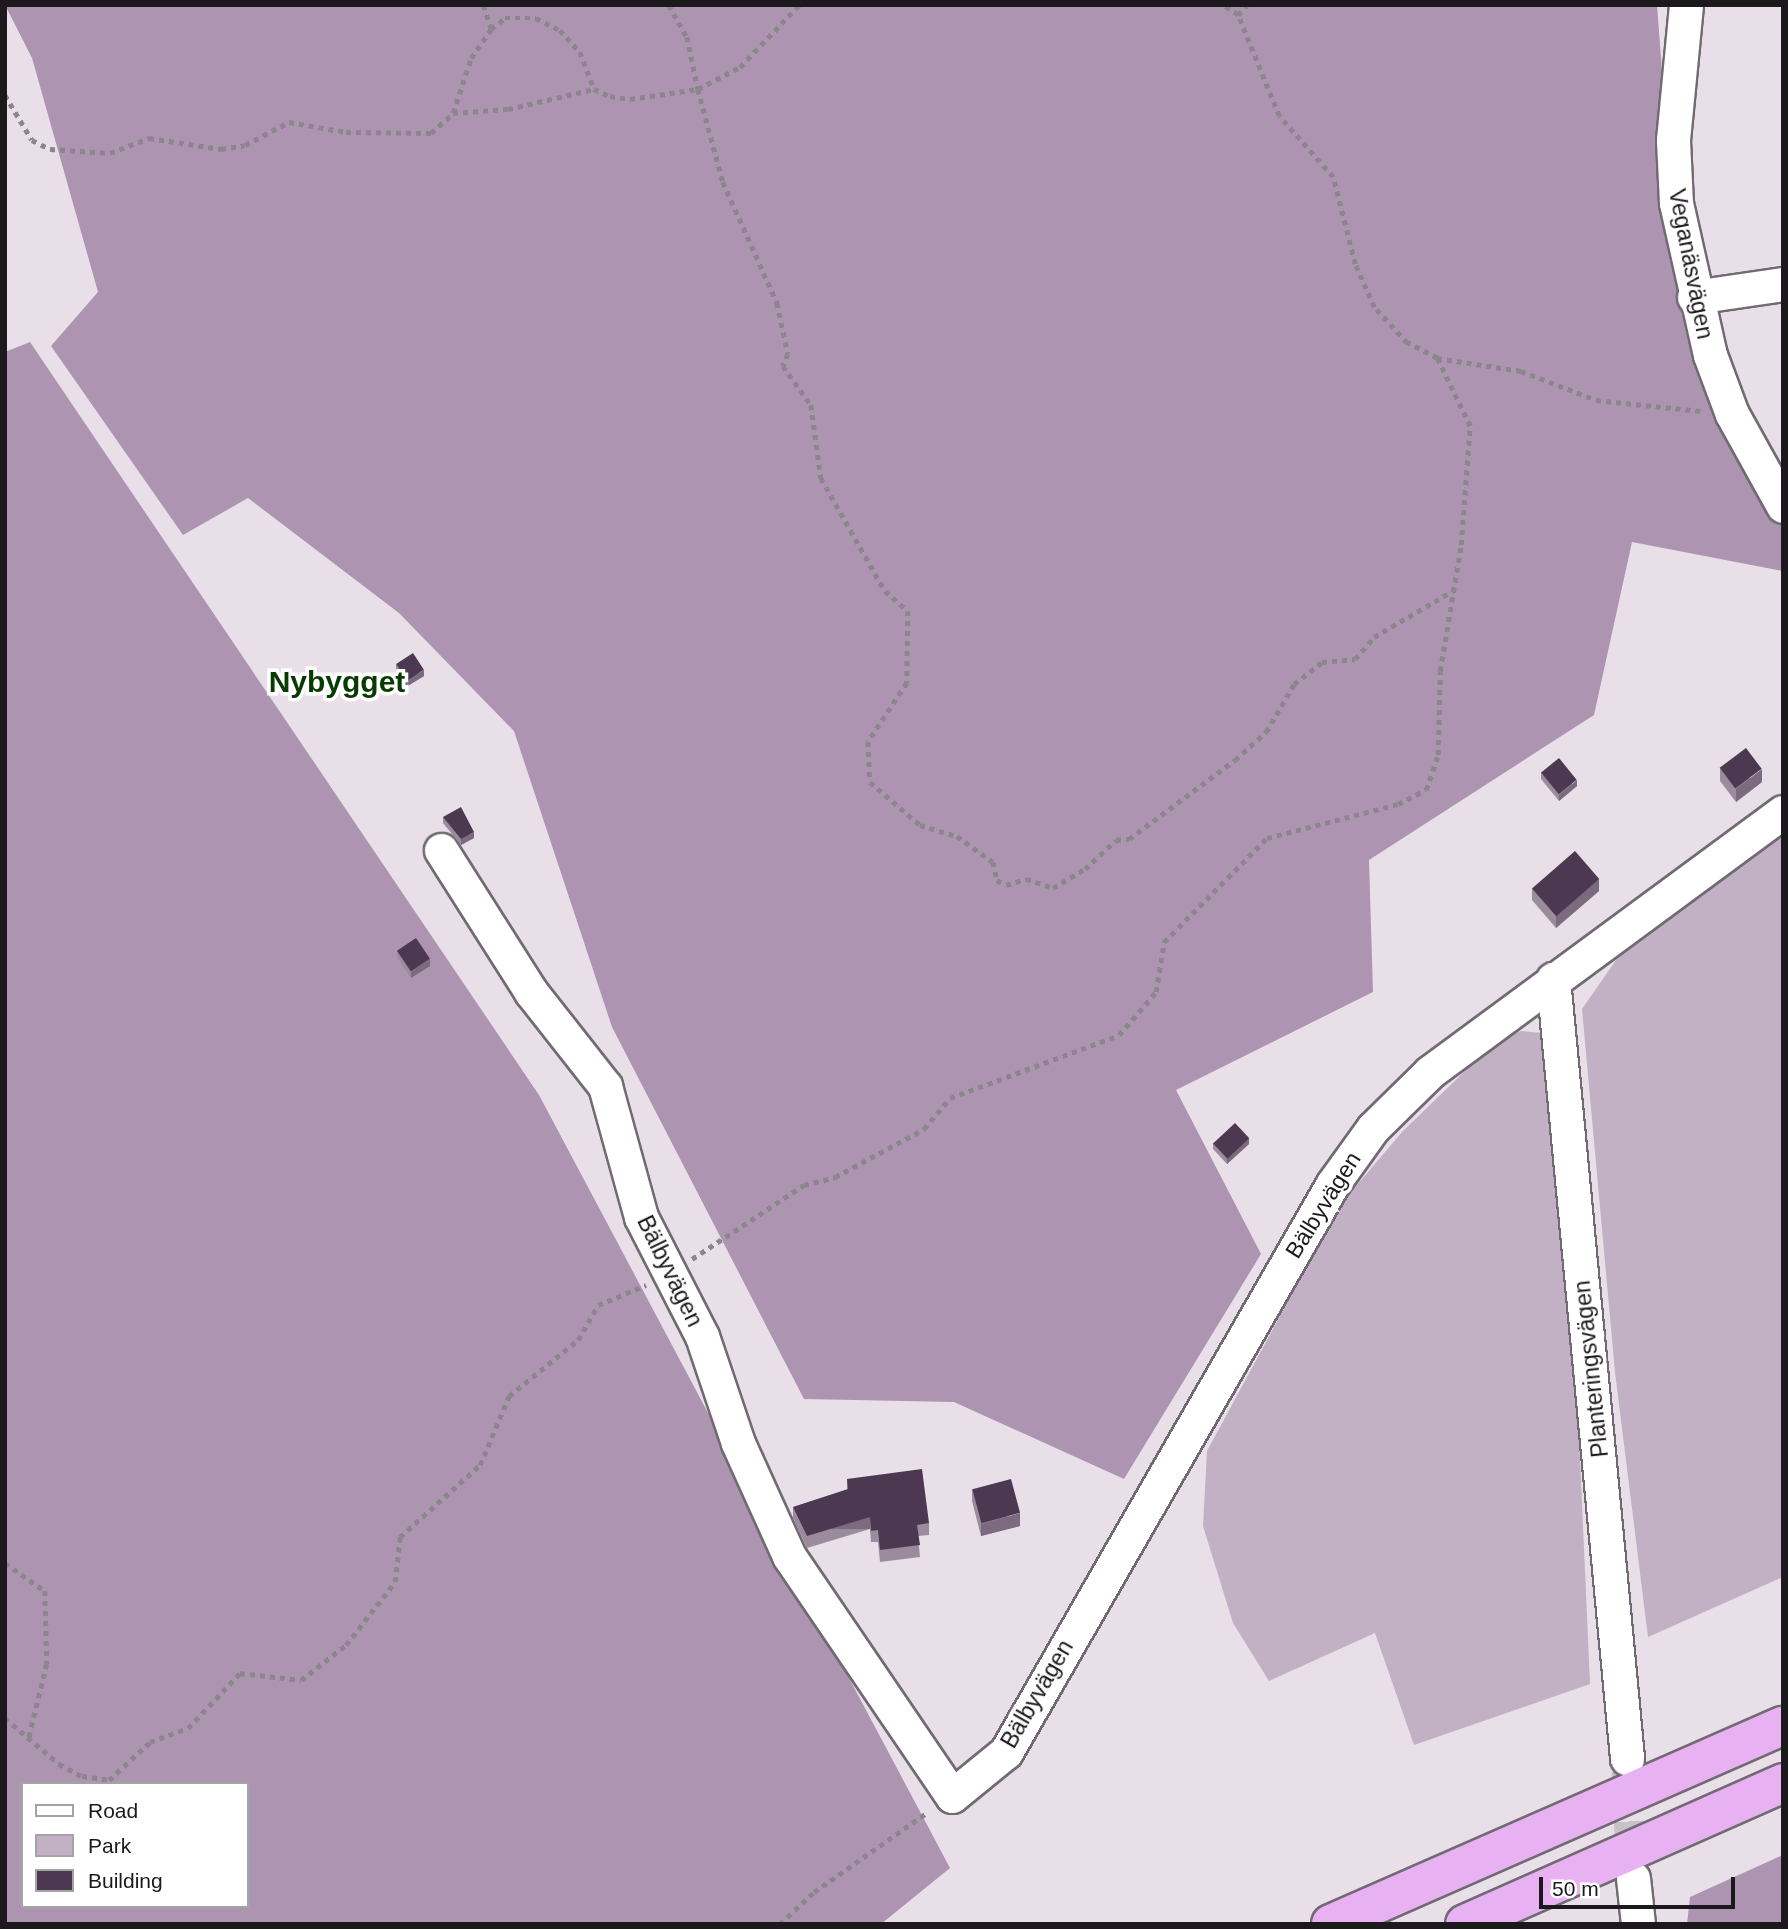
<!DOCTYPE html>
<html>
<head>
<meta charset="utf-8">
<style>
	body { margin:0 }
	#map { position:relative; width:1788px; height:1929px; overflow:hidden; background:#e8dfe9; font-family:Helvetica,sans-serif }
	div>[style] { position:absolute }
	.green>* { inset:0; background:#c2b0c4 }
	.forest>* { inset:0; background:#ad94b1 }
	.minor-tunnel>* { height:33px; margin-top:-16.5px; transform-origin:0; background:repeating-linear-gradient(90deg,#c9c1ca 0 33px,transparent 0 50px) }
	.path>* { height:4.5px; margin-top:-2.25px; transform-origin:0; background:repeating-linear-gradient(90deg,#8b858c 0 5px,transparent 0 10px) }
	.roads { filter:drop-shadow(2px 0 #716a73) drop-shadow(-2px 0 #716a73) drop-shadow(0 2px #716a73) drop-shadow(0 -2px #716a73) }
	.minor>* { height:33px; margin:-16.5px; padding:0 16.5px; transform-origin:16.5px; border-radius:16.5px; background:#fff }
	.highway>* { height:38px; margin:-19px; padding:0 19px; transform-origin:19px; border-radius:19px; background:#e8b1f1 }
	.wall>* { inset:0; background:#9a8c9d }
	.shaded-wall>* { inset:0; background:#7c6a7f; transform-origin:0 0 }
	.building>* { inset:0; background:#4d3851; transform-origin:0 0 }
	span { translate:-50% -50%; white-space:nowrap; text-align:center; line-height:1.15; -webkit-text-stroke:7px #fff; paint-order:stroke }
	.street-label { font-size:23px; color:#1c191d }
	.district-label { font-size:30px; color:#063b02; font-weight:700 }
	.frame { position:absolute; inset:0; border:7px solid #1c191d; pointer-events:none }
	.legend { position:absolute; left:21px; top:1782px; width:228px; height:126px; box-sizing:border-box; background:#fff; border:2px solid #a4a3a5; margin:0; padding:9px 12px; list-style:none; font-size:21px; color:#1c191d }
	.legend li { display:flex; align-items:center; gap:14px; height:35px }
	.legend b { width:35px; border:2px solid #a4a3a5 }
	.scale { position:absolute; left:1539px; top:1877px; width:196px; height:32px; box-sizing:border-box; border:4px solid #1c191d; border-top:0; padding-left:9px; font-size:21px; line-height:24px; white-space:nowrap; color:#1c191d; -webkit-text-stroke:5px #fff; paint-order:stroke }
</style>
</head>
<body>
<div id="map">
	<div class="green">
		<i style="clip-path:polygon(1783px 834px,1783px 1577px,1648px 1637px,1615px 1372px,1582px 1009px,1621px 953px)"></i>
		<i style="clip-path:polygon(1521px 1031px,1542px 1033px,1579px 1436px,1590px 1684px,1414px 1745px,1375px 1633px,1269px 1681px,1233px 1623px,1203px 1526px,1207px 1451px,1340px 1205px,1402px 1132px,1497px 1040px)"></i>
	</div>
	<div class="forest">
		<i style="clip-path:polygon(5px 5px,1657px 5px,1679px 297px,1712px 403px,1783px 522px,1783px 571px,1632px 542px,1594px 715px,1369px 860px,1373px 992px,1176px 1090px,1261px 1254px,1124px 1479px,954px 1402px,804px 1399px,612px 1027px,514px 731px,399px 613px,248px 498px,183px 535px,51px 346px,98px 292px,32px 58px)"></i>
		<i style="clip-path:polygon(evenodd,30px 342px,539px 1095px,950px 1868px,881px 1924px,5px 1924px,5px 352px,30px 342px,23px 1784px,247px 1784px,247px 1906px,23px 1906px,23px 1784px)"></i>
		<i style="clip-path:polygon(1783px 1855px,1783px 1924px,1687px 1924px,1690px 1897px)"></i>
	</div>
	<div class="minor-tunnel">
		<i style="left:1628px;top:1771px;width:104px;rotate:87.2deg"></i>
	</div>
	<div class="path">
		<i style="left:669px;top:5px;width:37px;rotate:61deg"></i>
		<i style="left:687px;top:37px;width:53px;rotate:78.1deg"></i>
		<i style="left:698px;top:89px;width:47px;rotate:-27.6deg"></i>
		<i style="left:740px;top:67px;width:86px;rotate:-46.4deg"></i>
		<i style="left:1238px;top:15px;width:13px;rotate:-48deg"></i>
		<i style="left:491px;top:29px;width:18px;rotate:-38deg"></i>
		<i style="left:505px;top:18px;width:31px"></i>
		<i style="left:536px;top:18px;width:27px;rotate:27deg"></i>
		<i style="left:560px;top:30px;width:30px;rotate:48deg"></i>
		<i style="left:580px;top:52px;width:40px;rotate:69deg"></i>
		<i style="left:594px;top:89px;width:17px;rotate:24deg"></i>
		<i style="left:610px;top:96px;width:20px;rotate:9deg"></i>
		<i style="left:630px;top:99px;width:69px;rotate:-8.4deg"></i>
		<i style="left:698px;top:89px;width:96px;rotate:75deg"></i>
		<i style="left:723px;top:182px;width:133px;rotate:65.9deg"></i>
		<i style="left:777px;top:303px;width:52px;rotate:77.8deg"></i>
		<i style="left:788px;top:354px;width:13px;rotate:113deg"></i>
		<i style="left:783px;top:366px;width:48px;rotate:54.3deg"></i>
		<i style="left:811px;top:405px;width:74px;rotate:82.2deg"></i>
		<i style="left:821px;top:478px;width:130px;rotate:60.5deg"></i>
		<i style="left:885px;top:591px;width:30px;rotate:41deg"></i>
		<i style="left:908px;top:611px;width:72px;rotate:90.8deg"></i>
		<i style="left:907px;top:683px;width:71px;rotate:123.5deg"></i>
		<i style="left:868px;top:742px;width:40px;rotate:87.1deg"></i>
		<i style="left:870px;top:782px;width:66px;rotate:40.7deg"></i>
		<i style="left:920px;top:825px;width:39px;rotate:17deg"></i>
		<i style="left:957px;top:836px;width:44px;rotate:35.8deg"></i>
		<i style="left:993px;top:862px;width:18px;rotate:77deg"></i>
		<i style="left:997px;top:880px;width:10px;rotate:29deg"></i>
		<i style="left:1006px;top:885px;width:21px;rotate:-17deg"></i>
		<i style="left:1026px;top:879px;width:28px;rotate:18deg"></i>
		<i style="left:1053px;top:888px;width:37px;rotate:-31deg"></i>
		<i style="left:1085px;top:869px;width:42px;rotate:-43.1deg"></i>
		<i style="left:1116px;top:840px;width:13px;rotate:-4deg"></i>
		<i style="left:1129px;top:839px;width:132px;rotate:-36.7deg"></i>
		<i style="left:1235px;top:760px;width:42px;rotate:-42.1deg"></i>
		<i style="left:1266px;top:732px;width:56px;rotate:-59.7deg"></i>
		<i style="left:1294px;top:684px;width:36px;rotate:-38deg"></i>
		<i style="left:1322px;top:662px;width:33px;rotate:-5deg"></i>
		<i style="left:1355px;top:659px;width:29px;rotate:-49deg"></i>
		<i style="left:1374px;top:637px;width:93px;rotate:-30.4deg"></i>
		<i style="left:5px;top:95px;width:52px;rotate:59deg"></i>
		<i style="left:32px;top:140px;width:20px;rotate:27deg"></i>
		<i style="left:50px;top:149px;width:60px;rotate:3.8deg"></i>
		<i style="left:110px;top:153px;width:42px;rotate:-21deg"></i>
		<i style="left:149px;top:138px;width:73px;rotate:8.7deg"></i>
		<i style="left:221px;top:149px;width:24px;rotate:-9deg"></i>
		<i style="left:245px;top:145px;width:50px;rotate:-27.6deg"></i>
		<i style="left:289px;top:122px;width:58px;rotate:10deg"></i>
		<i style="left:346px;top:132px;width:85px;rotate:0.7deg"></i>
		<i style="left:431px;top:133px;width:30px;rotate:-42deg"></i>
		<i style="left:453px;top:113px;width:58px;rotate:-71.9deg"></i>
		<i style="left:471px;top:58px;width:35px;rotate:-55deg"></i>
		<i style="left:491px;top:29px;width:25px;rotate:-108deg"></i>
		<i style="left:453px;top:113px;width:55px;rotate:-4.2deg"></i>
		<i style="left:508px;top:109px;width:88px;rotate:-13.1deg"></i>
		<i style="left:1437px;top:358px;width:85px;rotate:8.8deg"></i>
		<i style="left:1521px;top:371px;width:80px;rotate:21.1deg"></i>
		<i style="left:1596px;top:400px;width:105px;rotate:6deg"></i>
		<i style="left:692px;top:1259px;width:134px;rotate:-33.5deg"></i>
		<i style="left:804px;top:1185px;width:32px;rotate:-14deg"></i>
		<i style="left:835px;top:1177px;width:101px;rotate:-28.3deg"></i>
		<i style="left:924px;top:1129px;width:40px;rotate:-50deg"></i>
		<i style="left:950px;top:1098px;width:180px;rotate:-20.4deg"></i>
		<i style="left:1119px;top:1035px;width:57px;rotate:-49.3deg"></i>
		<i style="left:1156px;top:992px;width:51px;rotate:-80.9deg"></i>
		<i style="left:1164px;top:942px;width:146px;rotate:-45.3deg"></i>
		<i style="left:1267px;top:838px;width:135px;rotate:-14.5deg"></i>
		<i style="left:1398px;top:804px;width:31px;rotate:-27deg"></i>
		<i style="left:1426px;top:790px;width:37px;rotate:-71deg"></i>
		<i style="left:1438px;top:755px;width:84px;rotate:-88.6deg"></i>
		<i style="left:1440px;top:671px;width:128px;rotate:-80.5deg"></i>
		<i style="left:1461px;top:545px;width:119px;rotate:-85.7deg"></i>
		<i style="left:1470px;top:426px;width:76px;rotate:-115.9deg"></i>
		<i style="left:1437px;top:358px;width:34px;rotate:-153deg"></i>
		<i style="left:1407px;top:343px;width:49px;rotate:-132.5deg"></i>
		<i style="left:1374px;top:307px;width:47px;rotate:-113.8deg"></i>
		<i style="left:1355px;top:264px;width:90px;rotate:-104.2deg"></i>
		<i style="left:1333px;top:177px;width:81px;rotate:-131.5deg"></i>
		<i style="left:1279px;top:116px;width:109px;rotate:-112.1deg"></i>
		<i style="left:1238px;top:15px;width:18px;rotate:-146deg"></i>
		<i style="left:5px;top:1563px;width:49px;rotate:35deg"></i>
		<i style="left:45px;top:1591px;width:73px;rotate:88.4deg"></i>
		<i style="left:47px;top:1664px;width:80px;rotate:103.7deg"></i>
		<i style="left:5px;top:1718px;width:71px;rotate:40.4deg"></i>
		<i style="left:59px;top:1764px;width:26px;rotate:28deg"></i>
		<i style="left:82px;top:1776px;width:27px;rotate:8deg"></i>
		<i style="left:109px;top:1780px;width:56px;rotate:-42.8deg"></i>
		<i style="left:150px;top:1742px;width:40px;rotate:-20.2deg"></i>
		<i style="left:188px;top:1728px;width:76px;rotate:-46.6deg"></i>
		<i style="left:240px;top:1673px;width:61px;rotate:6.5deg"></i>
		<i style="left:301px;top:1680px;width:57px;rotate:-37.9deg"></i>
		<i style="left:346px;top:1645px;width:80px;rotate:-52.1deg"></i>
		<i style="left:395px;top:1582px;width:45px;rotate:-83.7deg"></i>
		<i style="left:400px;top:1537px;width:108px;rotate:-42deg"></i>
		<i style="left:480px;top:1465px;width:75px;rotate:-67.2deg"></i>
		<i style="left:509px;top:1396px;width:89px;rotate:-39.1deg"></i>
		<i style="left:578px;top:1340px;width:40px;rotate:-60.3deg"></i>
		<i style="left:598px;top:1305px;width:52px;rotate:-22.6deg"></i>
		<i style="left:780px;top:1924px;width:47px;rotate:-43.3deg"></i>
		<i style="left:814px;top:1892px;width:139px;rotate:-35.1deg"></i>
	</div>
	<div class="roads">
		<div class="minor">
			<i style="left:1686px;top:5px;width:136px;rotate:95.5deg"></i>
			<i style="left:1673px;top:140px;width:63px;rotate:87.3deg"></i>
			<i style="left:1676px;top:203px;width:156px;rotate:77.4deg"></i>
			<i style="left:1710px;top:355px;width:63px;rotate:69.6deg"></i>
			<i style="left:1732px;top:414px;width:105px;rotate:61deg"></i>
			<i style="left:1694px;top:297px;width:90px;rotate:-8.3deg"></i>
			<i style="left:441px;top:850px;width:168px;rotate:57.6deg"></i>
			<i style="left:531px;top:992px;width:120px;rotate:51.8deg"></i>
			<i style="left:605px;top:1086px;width:136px;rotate:74.6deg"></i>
			<i style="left:641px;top:1217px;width:134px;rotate:62.9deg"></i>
			<i style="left:702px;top:1336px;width:113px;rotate:71.4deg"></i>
			<i style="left:738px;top:1443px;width:124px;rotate:65.7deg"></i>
			<i style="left:789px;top:1556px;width:290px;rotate:55.8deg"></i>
			<i style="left:952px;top:1796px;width:70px;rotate:-39.2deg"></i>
			<i style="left:1006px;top:1752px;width:654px;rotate:-60.1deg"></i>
			<i style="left:1332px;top:1185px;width:70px;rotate:-54.3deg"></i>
			<i style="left:1373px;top:1128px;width:80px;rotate:-44.5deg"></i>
			<i style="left:1430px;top:1072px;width:438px;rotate:-36.4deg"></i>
			<i style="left:1553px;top:979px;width:783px;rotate:84.57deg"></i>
			<i style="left:1633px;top:1878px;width:46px;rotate:83.8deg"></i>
		</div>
		<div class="highway">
			<i style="left:1331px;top:1924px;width:493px;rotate:-23.7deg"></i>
			<i style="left:1465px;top:1924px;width:348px;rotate:-23.9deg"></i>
		</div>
	</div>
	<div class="wall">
		<i style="clip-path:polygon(396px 664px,424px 676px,406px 687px,396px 670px)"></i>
		<i style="clip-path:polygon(1720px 769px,1762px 782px,1736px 802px,1720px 781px)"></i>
		<i style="clip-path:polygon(1541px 772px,1577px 786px,1559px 801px,1541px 779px)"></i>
		<i style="clip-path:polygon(443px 817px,474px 838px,461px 845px,443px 823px)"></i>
		<i style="clip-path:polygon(1532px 888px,1599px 891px,1556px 928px,1532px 900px)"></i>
		<i style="clip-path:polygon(397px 951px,430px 966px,411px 978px,397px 957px)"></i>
		<i style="clip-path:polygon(1213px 1143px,1249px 1144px,1227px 1164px,1213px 1149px)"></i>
		<i style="clip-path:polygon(847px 1479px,929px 1523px,929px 1535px,918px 1536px,920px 1557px,880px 1562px,878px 1542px,871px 1542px,870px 1529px,807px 1548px,793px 1518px,793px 1507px,847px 1490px)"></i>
		<i style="clip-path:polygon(972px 1489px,1020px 1526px,981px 1536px,972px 1501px)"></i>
	</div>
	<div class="shaded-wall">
		<i style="clip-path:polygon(424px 670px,424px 676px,406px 687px,406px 681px)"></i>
		<i style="clip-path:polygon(1762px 769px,1762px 782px,1736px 802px,1736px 789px)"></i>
		<i style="clip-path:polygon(1577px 780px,1577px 786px,1559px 801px,1559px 795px)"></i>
		<i style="clip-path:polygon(474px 832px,474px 838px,461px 845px,461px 839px)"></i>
		<i style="clip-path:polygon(1599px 879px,1599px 891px,1556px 928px,1556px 916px)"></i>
		<i style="clip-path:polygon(430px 959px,430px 966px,411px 978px,411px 972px)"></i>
		<i style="clip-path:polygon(1249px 1138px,1249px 1144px,1227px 1164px,1227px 1158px)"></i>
		<i style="clip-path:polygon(1020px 1513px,1020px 1526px,981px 1536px,981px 1524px)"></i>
		<i style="left:870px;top:1517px;width:12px;height:66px;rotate:90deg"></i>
	</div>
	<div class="building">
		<i style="left:413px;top:653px;width:20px;height:20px;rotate:57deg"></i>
		<i style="left:1746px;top:748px;width:26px;height:33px;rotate:53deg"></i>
		<i style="left:1559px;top:758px;width:28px;height:23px;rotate:51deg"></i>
		<i style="clip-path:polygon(461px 807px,474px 832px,461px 839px,443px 817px)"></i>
		<i style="left:1575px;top:851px;width:37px;height:57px;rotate:49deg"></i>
		<i style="left:416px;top:938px;width:25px;height:23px;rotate:56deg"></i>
		<i style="left:1235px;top:1123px;width:21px;height:30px;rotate:47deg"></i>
		<i style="clip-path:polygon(922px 1469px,929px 1523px,917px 1525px,920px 1545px,880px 1550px,878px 1530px,871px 1531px,870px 1517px,807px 1536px,793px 1507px,848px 1489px,847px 1479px)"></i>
		<i style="left:1011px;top:1479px;width:35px;height:40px;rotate:75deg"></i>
	</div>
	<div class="street-label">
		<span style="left:1691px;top:264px;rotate:79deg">Veganäsvägen</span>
		<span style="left:1323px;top:1205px;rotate:-58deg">Bälbyvägen</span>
		<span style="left:670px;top:1271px;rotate:64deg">Bälbyvägen</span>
		<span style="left:1591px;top:1369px;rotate:-96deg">Planteringsvägen</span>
		<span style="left:1037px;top:1694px;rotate:-60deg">Bälbyvägen</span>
	</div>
	<div class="district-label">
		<span style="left:337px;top:682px">Nybygget</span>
	</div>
	<div class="frame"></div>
	<ul class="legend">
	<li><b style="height:9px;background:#fff"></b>Road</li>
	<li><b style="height:19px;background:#c2b0c4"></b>Park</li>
	<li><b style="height:19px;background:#4d3851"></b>Building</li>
	</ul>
	<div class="scale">50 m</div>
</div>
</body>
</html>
